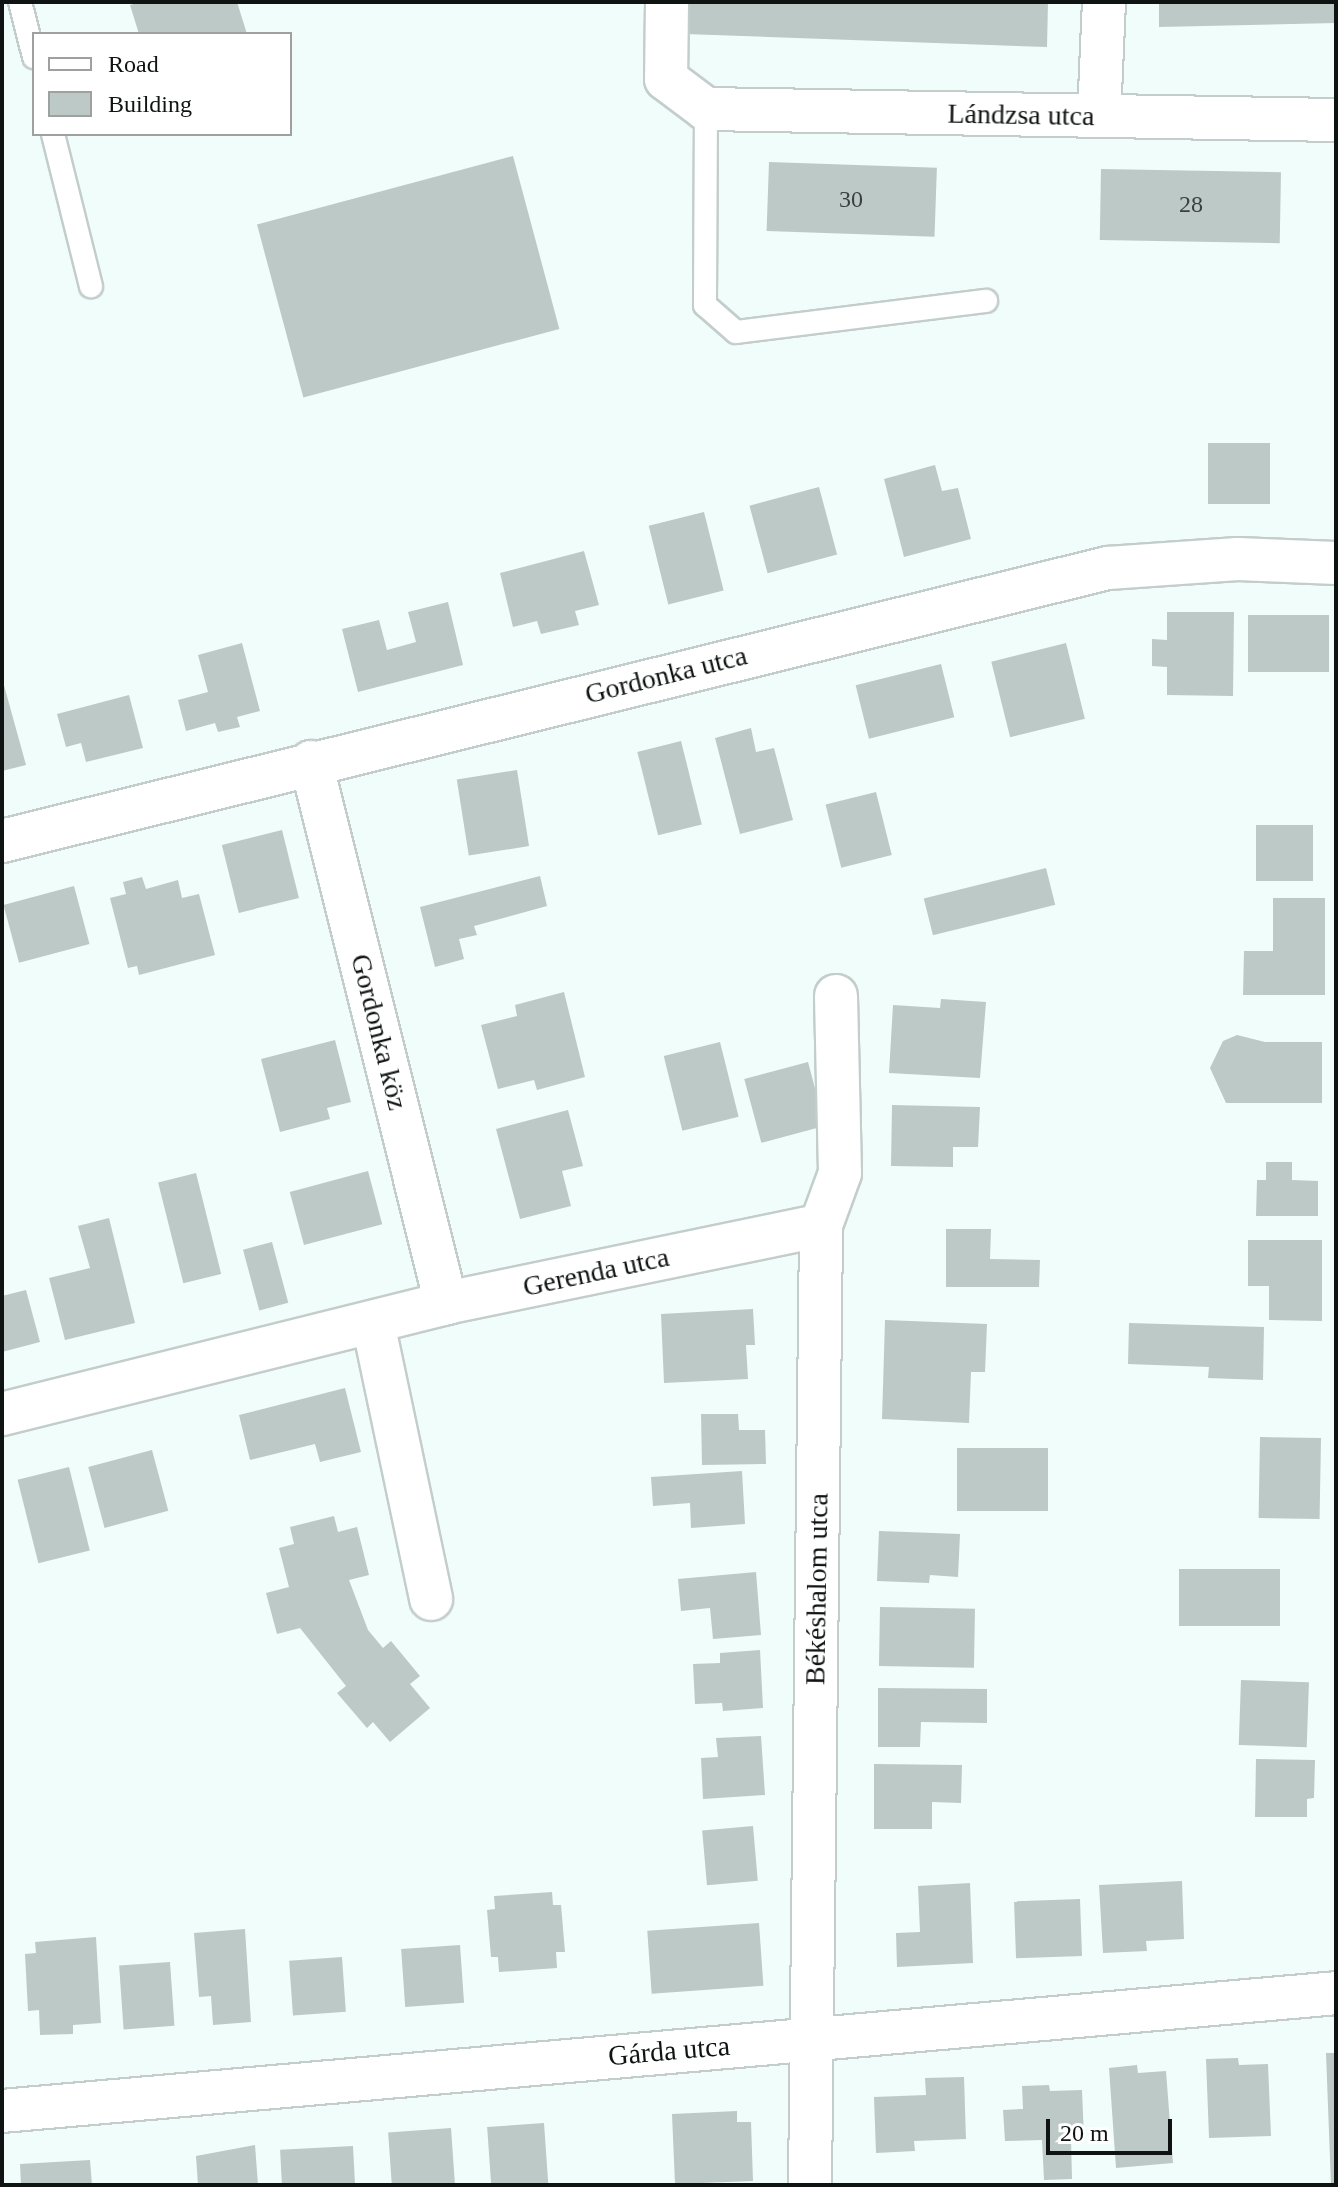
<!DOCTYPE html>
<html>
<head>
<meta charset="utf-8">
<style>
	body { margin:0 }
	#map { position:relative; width:1338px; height:2187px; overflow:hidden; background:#f1fdfa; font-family:"Times New Roman",serif }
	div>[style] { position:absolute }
	.building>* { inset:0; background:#bdc9c6; transform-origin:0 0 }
	.roads { filter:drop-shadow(2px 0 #c3cecc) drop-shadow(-2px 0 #c3cecc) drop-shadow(0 2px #c3cecc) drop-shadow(0 -2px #c3cecc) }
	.lane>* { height:22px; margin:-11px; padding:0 11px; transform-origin:11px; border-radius:11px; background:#fff }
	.street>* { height:42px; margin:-21px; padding:0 21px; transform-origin:21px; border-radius:21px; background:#fff }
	span { translate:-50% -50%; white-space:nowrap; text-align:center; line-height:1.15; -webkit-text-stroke:6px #fff; paint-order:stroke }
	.number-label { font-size:24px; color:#3a403f }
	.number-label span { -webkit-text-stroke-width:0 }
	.street-label { font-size:28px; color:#0f1312 }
	.frame { position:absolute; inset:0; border:4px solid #0f1312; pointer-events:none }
	.legend { position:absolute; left:32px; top:32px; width:260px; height:104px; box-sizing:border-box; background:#fff; border:2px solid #9fa1a0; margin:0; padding:10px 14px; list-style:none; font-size:24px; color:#0f1312 }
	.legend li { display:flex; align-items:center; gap:16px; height:40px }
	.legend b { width:40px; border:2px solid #9fa1a0 }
	.scale { position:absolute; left:1046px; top:2119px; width:126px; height:36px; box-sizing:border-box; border:4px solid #0f1312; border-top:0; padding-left:10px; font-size:24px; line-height:28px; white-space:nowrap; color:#0f1312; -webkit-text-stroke:6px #fff; paint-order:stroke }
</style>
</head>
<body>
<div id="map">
	<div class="building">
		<i style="clip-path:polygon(140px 2px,237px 2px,247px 34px,139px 34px,130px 5px)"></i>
		<i style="clip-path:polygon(686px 2px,1048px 2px,1047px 47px,685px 34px)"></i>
		<i style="clip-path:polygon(1159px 2px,1336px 2px,1336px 23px,1159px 27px)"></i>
		<i style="left:513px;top:156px;width:179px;height:265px;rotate:75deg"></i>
		<i style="left:769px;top:162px;width:168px;height:69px;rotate:2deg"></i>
		<i style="left:1101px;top:169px;width:180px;height:71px;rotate:1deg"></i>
		<i style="left:1208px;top:443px;width:62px;height:61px"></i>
		<i style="clip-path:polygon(935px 465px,942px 491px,958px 488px,971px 539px,904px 557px,884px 479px)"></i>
		<i style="left:819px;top:487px;width:70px;height:72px;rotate:75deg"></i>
		<i style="left:704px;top:512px;width:81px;height:57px;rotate:76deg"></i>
		<i style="clip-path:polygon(584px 551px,599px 605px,575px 611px,579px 625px,541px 634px,537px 621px,513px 627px,500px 573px)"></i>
		<i style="clip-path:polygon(448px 602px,463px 665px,358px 692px,342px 629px,379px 620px,387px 650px,416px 642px,408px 612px)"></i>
		<i style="clip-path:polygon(1167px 612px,1234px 612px,1233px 696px,1167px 695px,1167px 667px,1152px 666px,1152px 639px,1167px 640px)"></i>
		<i style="left:1248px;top:615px;width:81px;height:57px"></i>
		<i style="clip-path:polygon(242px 643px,260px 711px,237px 717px,240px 727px,218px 732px,215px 723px,186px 731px,178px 700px,208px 692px,198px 655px)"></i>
		<i style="left:1066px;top:643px;width:78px;height:77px;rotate:76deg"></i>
		<i style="left:941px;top:664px;width:55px;height:88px;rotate:76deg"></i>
		<i style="clip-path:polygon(2px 678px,26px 765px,2px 771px)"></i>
		<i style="clip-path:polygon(129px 695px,143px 748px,86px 762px,81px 743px,66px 747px,57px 714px)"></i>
		<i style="clip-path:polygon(751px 728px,756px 752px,774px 748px,793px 820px,740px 834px,715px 738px)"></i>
		<i style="left:681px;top:741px;width:86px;height:45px;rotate:76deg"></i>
		<i style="left:517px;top:770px;width:77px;height:61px;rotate:81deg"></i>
		<i style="left:876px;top:792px;width:65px;height:52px;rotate:76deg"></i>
		<i style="left:1256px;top:825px;width:57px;height:56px"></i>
		<i style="left:282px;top:830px;width:70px;height:62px;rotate:76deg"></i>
		<i style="left:1046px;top:868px;width:38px;height:126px;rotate:76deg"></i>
		<i style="clip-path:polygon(540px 876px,547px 906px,474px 926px,477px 935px,459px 939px,464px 959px,435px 967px,420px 907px)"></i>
		<i style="clip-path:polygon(142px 877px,146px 889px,178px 880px,182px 898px,199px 894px,215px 955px,139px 975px,137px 966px,128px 968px,110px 898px,126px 894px,123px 882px)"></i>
		<i style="left:74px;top:886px;width:60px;height:73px;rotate:75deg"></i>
		<i style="clip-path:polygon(1273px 898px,1325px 898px,1325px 995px,1243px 995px,1244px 951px,1273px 951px)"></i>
		<i style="clip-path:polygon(564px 992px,585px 1077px,537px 1090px,534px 1080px,498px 1089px,481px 1025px,517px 1016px,515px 1005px)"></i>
		<i style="clip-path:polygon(941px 999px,986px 1002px,980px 1078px,889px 1073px,893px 1005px,940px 1008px)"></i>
		<i style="clip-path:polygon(1237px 1035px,1265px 1042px,1322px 1042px,1322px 1103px,1226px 1103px,1210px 1068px,1223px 1041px)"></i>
		<i style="clip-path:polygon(335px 1040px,351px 1102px,327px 1108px,330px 1119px,280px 1132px,261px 1059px)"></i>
		<i style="left:720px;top:1042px;width:77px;height:58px;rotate:76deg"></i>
		<i style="left:808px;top:1062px;width:66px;height:66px;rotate:75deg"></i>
		<i style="clip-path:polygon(892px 1105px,980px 1107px,978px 1147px,953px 1147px,953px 1167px,891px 1166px)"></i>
		<i style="clip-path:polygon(568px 1110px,583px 1166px,562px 1171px,571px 1206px,520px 1219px,496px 1129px)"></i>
		<i style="clip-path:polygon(1266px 1162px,1292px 1162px,1292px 1180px,1318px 1181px,1318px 1216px,1256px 1216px,1257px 1180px,1266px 1180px)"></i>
		<i style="left:368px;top:1171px;width:55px;height:81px;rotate:75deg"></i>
		<i style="left:196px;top:1173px;width:104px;height:39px;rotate:76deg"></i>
		<i style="clip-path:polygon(109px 1218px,135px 1323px,65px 1340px,49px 1278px,90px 1268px,78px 1226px)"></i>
		<i style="clip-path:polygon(946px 1229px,991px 1229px,990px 1259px,1040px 1260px,1039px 1287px,946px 1287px)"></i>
		<i style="clip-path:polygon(1248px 1240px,1322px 1240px,1322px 1321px,1269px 1320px,1269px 1286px,1248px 1286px)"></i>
		<i style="left:272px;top:1242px;width:63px;height:30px;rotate:75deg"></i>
		<i style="clip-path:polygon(26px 1290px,40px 1342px,2px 1352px,2px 1296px)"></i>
		<i style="clip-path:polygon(753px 1309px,755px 1345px,746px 1345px,748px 1379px,664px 1383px,661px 1314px)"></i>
		<i style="clip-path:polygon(885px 1320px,987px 1324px,985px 1372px,971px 1372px,969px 1423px,882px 1419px)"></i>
		<i style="clip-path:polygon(1129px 1323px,1264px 1327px,1263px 1380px,1208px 1378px,1209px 1367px,1128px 1364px)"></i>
		<i style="clip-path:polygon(345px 1388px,361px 1452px,320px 1462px,315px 1444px,250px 1460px,239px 1415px)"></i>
		<i style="clip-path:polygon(701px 1414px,738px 1414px,739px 1430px,765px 1430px,766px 1464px,702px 1465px)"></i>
		<i style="left:1260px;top:1437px;width:61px;height:81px;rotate:1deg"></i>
		<i style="left:957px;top:1448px;width:91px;height:63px"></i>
		<i style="left:152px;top:1450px;width:63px;height:66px;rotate:75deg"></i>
		<i style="left:69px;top:1467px;width:86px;height:53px;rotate:76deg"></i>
		<i style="clip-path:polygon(742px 1471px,745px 1524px,691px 1528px,690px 1503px,653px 1506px,651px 1477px)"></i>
		<i style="clip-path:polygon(334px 1516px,338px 1532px,357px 1527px,369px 1575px,349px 1580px,368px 1630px,383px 1648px,391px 1641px,420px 1676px,410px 1684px,430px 1708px,390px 1742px,373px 1722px,367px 1728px,337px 1693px,346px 1686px,300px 1628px,277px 1634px,266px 1593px,289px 1587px,279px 1548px,294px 1544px,290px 1527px)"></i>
		<i style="clip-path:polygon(879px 1531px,960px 1534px,958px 1577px,930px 1575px,929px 1583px,877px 1581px)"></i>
		<i style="left:1179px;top:1569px;width:101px;height:57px"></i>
		<i style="clip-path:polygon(756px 1572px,761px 1635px,713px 1639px,710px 1608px,681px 1611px,678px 1579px)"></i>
		<i style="left:880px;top:1607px;width:95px;height:59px;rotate:1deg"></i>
		<i style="clip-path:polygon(760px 1650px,763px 1708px,723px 1711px,722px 1703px,695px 1704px,693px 1664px,720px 1663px,720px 1653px)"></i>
		<i style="left:1241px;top:1680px;width:68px;height:65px;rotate:2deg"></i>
		<i style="clip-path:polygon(878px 1688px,987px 1689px,987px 1723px,921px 1722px,920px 1747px,878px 1747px)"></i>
		<i style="clip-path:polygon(761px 1736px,765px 1795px,703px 1799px,701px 1758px,718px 1757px,716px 1738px)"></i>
		<i style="clip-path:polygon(1256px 1759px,1315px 1760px,1314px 1798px,1307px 1799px,1307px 1817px,1255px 1817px)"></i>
		<i style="clip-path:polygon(874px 1764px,962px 1765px,961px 1803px,932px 1802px,932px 1829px,874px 1829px)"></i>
		<i style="left:753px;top:1826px;width:55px;height:51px;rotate:85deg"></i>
		<i style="clip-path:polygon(1182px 1881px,1184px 1939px,1146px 1941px,1147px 1951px,1103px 1953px,1099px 1885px)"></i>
		<i style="clip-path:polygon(970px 1883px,973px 1963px,897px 1967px,896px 1933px,920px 1932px,918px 1886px)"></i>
		<i style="clip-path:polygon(552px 1892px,553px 1905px,561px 1905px,565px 1952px,556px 1952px,557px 1968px,499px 1972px,498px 1957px,491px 1957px,487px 1910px,495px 1909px,494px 1896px)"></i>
		<i style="left:1080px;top:1899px;width:57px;height:66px;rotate:88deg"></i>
		<i style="left:759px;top:1923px;width:63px;height:112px;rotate:86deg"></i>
		<i style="clip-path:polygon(245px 1929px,251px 2022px,213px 2025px,211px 1996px,199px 1997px,194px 1933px)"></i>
		<i style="clip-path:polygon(96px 1937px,101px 2023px,73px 2025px,73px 2034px,40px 2035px,39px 2010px,28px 2011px,25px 1954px,36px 1953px,35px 1942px)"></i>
		<i style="left:460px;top:1945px;width:58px;height:59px;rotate:86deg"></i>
		<i style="left:342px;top:1957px;width:55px;height:53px;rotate:86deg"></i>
		<i style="left:170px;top:1962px;width:64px;height:51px;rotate:86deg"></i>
		<i style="clip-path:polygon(1326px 2053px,1336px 2053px,1336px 2185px,1331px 2185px)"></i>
		<i style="clip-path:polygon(1238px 2058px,1239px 2065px,1268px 2064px,1271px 2136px,1209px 2138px,1206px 2059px)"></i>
		<i style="clip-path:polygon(1137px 2065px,1138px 2073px,1166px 2071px,1173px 2163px,1116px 2168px,1109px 2068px)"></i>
		<i style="clip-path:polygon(964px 2077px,966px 2139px,914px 2141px,915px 2151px,876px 2153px,874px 2097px,926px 2095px,925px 2078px)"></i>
		<i style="clip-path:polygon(1049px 2085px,1050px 2091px,1082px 2090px,1084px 2138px,1071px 2139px,1072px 2179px,1044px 2180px,1042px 2140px,1005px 2141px,1003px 2110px,1023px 2109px,1022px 2086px)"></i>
		<i style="clip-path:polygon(737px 2111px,737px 2122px,751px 2122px,753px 2181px,675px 2184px,672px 2114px)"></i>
		<i style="left:544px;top:2123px;width:62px;height:57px;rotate:86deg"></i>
		<i style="left:451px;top:2128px;width:57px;height:63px;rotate:86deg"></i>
		<i style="clip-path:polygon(255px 2145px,258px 2185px,198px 2185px,196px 2156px)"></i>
		<i style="left:353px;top:2146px;width:39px;height:73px;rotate:87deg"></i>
		<i style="clip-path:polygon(90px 2160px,92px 2185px,21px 2185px,20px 2164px)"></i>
	</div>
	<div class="roads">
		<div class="lane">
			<i style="left:20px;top:2px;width:57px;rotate:75.7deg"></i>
			<i style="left:706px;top:109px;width:196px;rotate:90.3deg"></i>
			<i style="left:705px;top:305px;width:41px;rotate:41.1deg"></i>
			<i style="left:736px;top:332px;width:252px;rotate:-7.1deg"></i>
			<i style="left:53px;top:134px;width:157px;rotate:76deg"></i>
		</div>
		<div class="street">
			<i style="left:667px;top:2px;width:77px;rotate:90.7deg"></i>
			<i style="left:666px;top:79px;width:50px;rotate:36.9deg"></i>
			<i style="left:706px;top:109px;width:630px;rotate:1deg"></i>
			<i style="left:1099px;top:116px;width:114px;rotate:-87.5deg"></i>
			<i style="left:311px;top:762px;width:558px;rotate:75.99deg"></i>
			<i style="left:2px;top:841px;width:1139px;rotate:-13.87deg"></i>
			<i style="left:1108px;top:568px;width:130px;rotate:-4deg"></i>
			<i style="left:1238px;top:559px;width:98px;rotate:2.3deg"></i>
			<i style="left:373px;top:1323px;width:282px;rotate:78.1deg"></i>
			<i style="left:2px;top:1414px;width:458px;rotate:-14deg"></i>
			<i style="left:446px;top:1303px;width:383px;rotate:-11.7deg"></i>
			<i style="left:2px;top:2111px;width:1339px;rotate:-5.05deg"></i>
			<i style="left:810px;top:2185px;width:960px;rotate:-89.34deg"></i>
			<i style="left:821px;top:1225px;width:55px;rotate:-69.9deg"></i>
			<i style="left:840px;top:1173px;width:177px;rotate:-91.3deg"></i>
		</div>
	</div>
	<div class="number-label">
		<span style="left:851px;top:200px">30</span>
		<span style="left:1191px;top:205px">28</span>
	</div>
	<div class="street-label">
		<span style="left:1021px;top:115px;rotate:1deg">Lándzsa utca</span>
		<span style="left:666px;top:675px;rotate:-14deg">Gordonka utca</span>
		<span style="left:379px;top:1032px;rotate:76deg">Gordonka köz</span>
		<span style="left:596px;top:1272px;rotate:-12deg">Gerenda utca</span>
		<span style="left:817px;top:1589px;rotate:-89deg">Békéshalom utca</span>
		<span style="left:669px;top:2051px;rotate:-5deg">Gárda utca</span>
	</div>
	<div class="frame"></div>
	<ul class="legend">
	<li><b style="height:10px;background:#fff"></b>Road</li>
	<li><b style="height:22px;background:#bdc9c6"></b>Building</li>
	</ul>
	<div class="scale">20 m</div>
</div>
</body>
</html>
